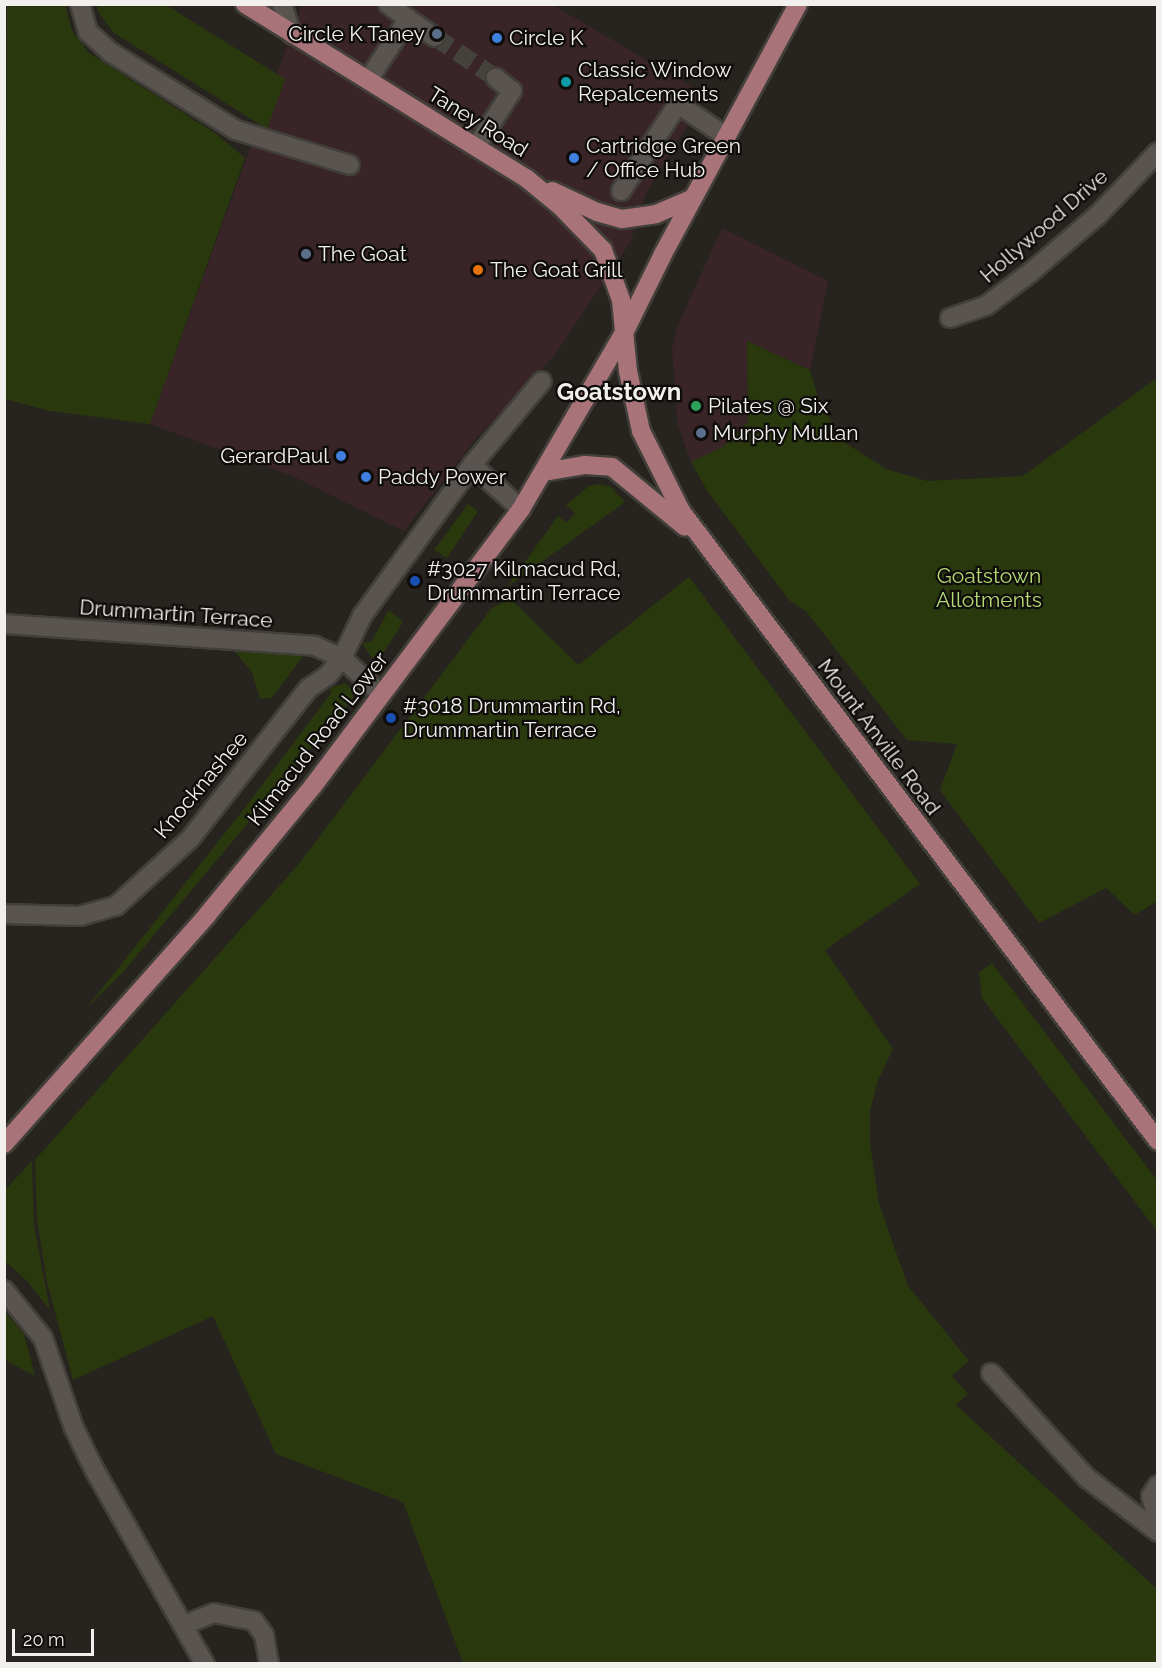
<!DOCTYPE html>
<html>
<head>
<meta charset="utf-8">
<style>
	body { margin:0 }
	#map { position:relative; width:1162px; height:1668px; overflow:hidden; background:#27231e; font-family:Raleway,sans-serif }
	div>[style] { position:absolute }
	.commercial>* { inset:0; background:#392528 }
	.green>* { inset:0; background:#2a390d }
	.minor-tunnel>* { height:18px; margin-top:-9px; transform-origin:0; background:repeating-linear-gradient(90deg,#45423d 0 18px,transparent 0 27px) }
	.roads { filter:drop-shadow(2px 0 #423f3a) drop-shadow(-2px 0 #423f3a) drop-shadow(0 2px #423f3a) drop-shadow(0 -2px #423f3a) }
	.minor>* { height:18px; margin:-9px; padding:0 9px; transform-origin:9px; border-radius:9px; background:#59544f }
	.major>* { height:18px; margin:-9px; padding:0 9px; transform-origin:9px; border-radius:9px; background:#a87379 }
	.dots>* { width:16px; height:16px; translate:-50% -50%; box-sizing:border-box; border:3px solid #0f0d0b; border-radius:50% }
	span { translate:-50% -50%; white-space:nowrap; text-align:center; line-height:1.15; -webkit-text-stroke:4.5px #0f0d0b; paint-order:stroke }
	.poi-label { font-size:21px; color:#f2f0ec }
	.right { translate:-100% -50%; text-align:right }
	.left { translate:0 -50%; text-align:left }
	.street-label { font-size:21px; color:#f2f0ec }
	.park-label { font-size:21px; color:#b4db74 }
	.quarter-label { font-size:24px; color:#f2f0ec; font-weight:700 }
	.frame { position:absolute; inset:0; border:6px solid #f2f0ec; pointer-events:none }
	.scale { position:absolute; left:12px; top:1629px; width:82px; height:27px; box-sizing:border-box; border:3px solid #f2f0ec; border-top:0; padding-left:8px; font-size:18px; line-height:21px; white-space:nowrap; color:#f2f0ec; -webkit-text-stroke:4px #0f0d0b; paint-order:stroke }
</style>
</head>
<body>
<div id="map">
	<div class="commercial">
		<i style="clip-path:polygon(302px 5px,553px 5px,706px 95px,645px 195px,631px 241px,554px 356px,474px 441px,404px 531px,290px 475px,150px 424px)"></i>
		<i style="clip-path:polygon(722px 228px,828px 281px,810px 370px,747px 341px,748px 422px,723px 447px,691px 462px,678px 426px,672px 348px,678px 325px)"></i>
	</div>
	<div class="green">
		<i style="clip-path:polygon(7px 5px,65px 5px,72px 30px,89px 53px,215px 133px,245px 158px,150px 424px,50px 411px,5px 399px)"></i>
		<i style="clip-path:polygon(97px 5px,166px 5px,285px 79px,267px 129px,114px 33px,98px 12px)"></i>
		<i style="clip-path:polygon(747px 341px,810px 370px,817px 394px,841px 440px,886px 469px,927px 481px,1023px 476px,1157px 378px,1157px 901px,1135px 915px,1106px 888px,1039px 923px,940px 790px,957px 744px,907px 740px,806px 611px,790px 601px,708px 492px,691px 462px,723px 447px,748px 422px)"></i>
		<i style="clip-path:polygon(599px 484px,611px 487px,625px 502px,507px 587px,558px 516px,567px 523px,575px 513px,566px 505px,589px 486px)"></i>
		<i style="clip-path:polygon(468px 504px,478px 511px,447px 558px,434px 550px)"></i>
		<i style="clip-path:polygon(689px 577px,920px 884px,825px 950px,893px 1049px,878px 1080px,870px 1111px,870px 1144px,879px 1204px,908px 1286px,969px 1361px,952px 1376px,968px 1394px,956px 1405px,1157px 1589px,1157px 1663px,463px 1663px,403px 1502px,276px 1454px,213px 1316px,73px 1380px,47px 1282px,37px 1220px,35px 1160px,298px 865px,491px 609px,510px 598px,578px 665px)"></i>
		<i style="clip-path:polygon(389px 610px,403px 622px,380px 658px,372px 658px,362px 643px,371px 642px)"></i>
		<i style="clip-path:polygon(252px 649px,307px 651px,272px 698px,260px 699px,252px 672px,235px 652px)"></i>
		<i style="clip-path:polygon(345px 683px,354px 691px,353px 698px,123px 972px,85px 1010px,240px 814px,331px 693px,330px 688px)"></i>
		<i style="clip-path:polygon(992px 963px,1157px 1180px,1157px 1231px,982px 998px,979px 972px)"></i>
		<i style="clip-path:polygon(32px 1161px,34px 1225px,50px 1310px,27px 1281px,5px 1261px,5px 1190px)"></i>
		<i style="clip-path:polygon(4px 1311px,24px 1334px,35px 1376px,5px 1360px)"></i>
	</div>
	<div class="minor-tunnel">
		<i style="left:435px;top:37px;width:73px;rotate:33.9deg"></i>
	</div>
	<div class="roads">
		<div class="minor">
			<i style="left:80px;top:4px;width:29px;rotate:74deg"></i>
			<i style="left:88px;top:32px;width:30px;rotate:42deg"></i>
			<i style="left:110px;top:52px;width:148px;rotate:31.8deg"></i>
			<i style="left:236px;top:130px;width:119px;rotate:17.1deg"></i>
			<i style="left:282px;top:4px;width:32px;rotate:72deg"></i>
			<i style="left:408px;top:19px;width:32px;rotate:34deg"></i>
			<i style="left:368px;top:80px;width:73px;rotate:-56.7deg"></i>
			<i style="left:408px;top:19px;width:25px;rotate:-143deg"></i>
			<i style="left:476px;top:147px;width:67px;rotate:-57.3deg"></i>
			<i style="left:512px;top:91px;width:21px;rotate:-141deg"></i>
			<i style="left:621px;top:191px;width:104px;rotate:-56.8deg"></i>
			<i style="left:678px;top:104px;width:59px;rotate:34deg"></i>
			<i style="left:950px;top:318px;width:39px;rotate:-19deg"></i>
			<i style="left:987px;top:305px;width:55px;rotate:-36.9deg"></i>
			<i style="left:1031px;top:272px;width:88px;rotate:-40.4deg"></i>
			<i style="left:1098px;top:215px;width:87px;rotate:-46.4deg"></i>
			<i style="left:472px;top:465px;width:66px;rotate:41.9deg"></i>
			<i style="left:4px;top:624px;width:312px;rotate:4deg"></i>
			<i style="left:315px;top:646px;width:30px;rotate:24deg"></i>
			<i style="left:342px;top:658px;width:54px;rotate:42.8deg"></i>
			<i style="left:4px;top:914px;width:76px;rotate:1.5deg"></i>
			<i style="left:80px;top:916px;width:37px;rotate:-16deg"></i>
			<i style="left:116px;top:906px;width:100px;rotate:-42.2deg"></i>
			<i style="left:190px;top:839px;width:192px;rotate:-51.8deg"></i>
			<i style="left:309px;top:688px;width:23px;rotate:-34deg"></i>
			<i style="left:328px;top:675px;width:22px;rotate:-51deg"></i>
			<i style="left:342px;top:658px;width:47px;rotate:-64.5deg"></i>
			<i style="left:362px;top:616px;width:187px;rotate:-53.9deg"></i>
			<i style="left:472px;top:465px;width:109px;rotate:-50.2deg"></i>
			<i style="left:4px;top:1290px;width:62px;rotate:50.9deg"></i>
			<i style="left:43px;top:1338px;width:95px;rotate:71deg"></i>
			<i style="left:74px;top:1428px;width:46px;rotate:64deg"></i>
			<i style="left:94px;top:1469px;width:224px;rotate:60.4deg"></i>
			<i style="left:991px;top:1373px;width:142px;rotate:47.6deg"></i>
			<i style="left:1087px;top:1478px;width:89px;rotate:37.3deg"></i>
			<i style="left:1158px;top:1485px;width:13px;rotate:122deg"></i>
			<i style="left:1151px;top:1496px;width:28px;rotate:75deg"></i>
			<i style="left:184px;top:1625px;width:32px;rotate:-22deg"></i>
			<i style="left:214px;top:1613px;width:41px;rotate:11.3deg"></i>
			<i style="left:254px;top:1621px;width:17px;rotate:54deg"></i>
			<i style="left:264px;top:1635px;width:29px;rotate:80deg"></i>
		</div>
		<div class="major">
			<i style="left:245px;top:4px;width:331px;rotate:31.8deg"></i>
			<i style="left:526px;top:178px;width:45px;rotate:39.6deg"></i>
			<i style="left:561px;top:207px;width:60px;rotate:45.7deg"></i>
			<i style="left:603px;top:250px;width:53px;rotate:70.2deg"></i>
			<i style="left:621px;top:300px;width:71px;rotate:84.4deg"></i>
			<i style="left:628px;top:371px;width:61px;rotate:77.8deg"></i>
			<i style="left:641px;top:431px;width:89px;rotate:63.4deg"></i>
			<i style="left:681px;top:511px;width:790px;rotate:52.87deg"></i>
			<i style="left:552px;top:191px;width:50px;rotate:25deg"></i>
			<i style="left:597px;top:212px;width:26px;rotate:16deg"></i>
			<i style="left:622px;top:219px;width:34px;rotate:-8deg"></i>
			<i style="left:656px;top:214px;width:39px;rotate:-23deg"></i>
			<i style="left:544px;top:472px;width:42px;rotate:-9.7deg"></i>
			<i style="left:585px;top:465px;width:27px;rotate:4deg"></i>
			<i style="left:612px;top:467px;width:94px;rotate:39.4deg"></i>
			<i style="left:4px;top:1144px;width:306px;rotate:-48.4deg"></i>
			<i style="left:207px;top:915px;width:167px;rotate:-50.6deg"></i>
			<i style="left:313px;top:786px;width:346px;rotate:-53.1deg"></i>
			<i style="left:521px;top:509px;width:206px;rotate:-59.7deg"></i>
			<i style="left:625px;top:331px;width:86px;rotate:-63.7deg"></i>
			<i style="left:663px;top:254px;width:284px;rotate:-61.6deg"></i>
		</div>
	</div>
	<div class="dots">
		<i style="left:437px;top:34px;background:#5c6f8a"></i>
		<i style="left:497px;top:38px;background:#3f7fe0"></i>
		<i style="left:566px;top:82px;background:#0f9aa8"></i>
		<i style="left:574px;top:158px;background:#3f7fe0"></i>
		<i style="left:306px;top:254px;background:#5c6f8a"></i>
		<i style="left:478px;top:270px;background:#e8710a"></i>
		<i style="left:696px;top:406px;background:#2e9e5b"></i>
		<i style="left:701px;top:433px;background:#5c6f8a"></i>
		<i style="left:341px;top:456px;background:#3f7fe0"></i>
		<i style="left:366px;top:477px;background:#3f7fe0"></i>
		<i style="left:415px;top:581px;background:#1a4fb4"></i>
		<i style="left:391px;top:718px;background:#1a4fb4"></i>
	</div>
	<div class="poi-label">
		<span class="right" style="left:425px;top:34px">Circle K Taney</span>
		<span class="left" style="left:509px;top:38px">Circle K</span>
		<span class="left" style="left:578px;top:82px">Classic Window<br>Repalcements</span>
		<span class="left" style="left:586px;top:158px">Cartridge Green<br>/ Office Hub</span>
		<span class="left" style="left:318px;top:254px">The Goat</span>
		<span class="left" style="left:490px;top:270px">The Goat Grill</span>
		<span class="left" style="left:708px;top:406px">Pilates @ Six</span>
		<span class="left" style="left:713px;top:433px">Murphy Mullan</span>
		<span class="right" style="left:329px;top:456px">GerardPaul</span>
		<span class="left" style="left:378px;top:477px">Paddy Power</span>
		<span class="left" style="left:427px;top:581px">#3027 Kilmacud Rd,<br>Drummartin Terrace</span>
		<span class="left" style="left:403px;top:718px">#3018 Drummartin Rd,<br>Drummartin Terrace</span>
	</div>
	<div class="street-label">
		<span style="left:478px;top:122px;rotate:32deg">Taney Road</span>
		<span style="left:1044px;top:226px;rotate:-41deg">Hollywood Drive</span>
		<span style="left:176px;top:614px;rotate:4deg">Drummartin Terrace</span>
		<span style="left:879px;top:737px;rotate:53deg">Mount Anville Road</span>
		<span style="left:318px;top:739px;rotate:-52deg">Kilmacud Road Lower</span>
		<span style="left:201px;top:785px;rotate:-50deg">Knocknashee</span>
	</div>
	<div class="park-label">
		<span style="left:989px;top:588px">Goatstown<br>Allotments</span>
	</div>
	<div class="quarter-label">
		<span style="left:619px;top:392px">Goatstown</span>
	</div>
	<div class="frame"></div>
	<div class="scale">20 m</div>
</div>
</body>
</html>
